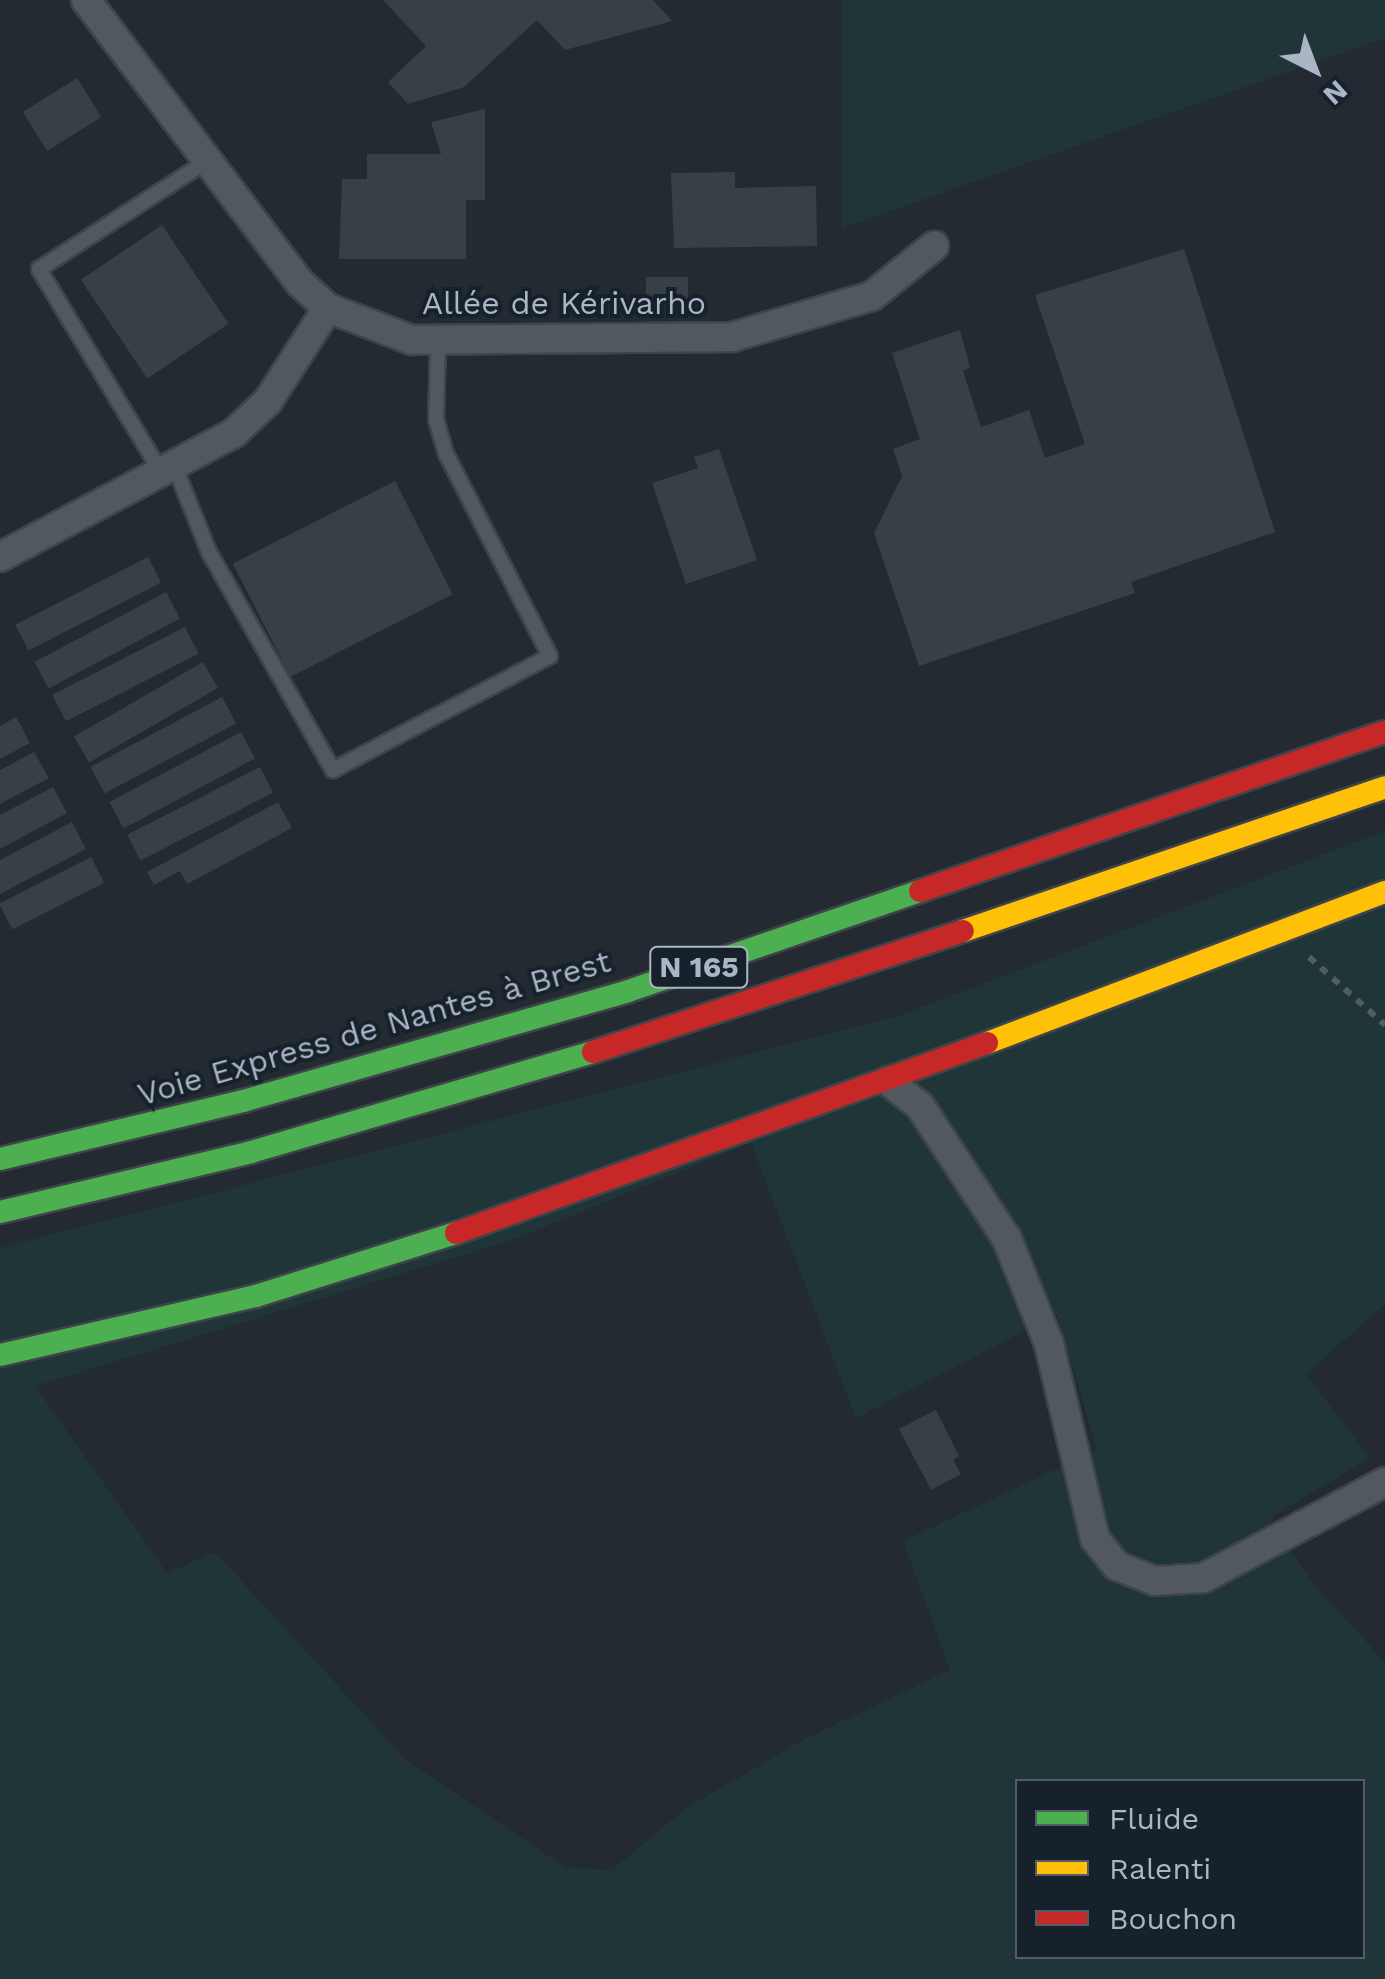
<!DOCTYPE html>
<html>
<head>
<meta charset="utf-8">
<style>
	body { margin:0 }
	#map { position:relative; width:1385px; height:1979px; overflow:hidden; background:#232a32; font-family:"Work Sans",sans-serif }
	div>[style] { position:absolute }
	.green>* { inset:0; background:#203538 }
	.building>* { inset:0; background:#383f46; transform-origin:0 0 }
	.path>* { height:6px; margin-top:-3px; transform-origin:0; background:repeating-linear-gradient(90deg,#545c63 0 8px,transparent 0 16px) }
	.roads { filter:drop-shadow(2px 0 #3f444a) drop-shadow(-2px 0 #3f444a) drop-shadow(0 2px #3f444a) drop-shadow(0 -2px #3f444a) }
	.lane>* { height:14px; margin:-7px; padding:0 7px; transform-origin:7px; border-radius:7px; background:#525860 }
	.street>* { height:28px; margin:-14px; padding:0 14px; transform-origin:14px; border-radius:14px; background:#525860 }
	.fast>* { height:22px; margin:-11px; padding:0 11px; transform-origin:11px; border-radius:11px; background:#4caf50 }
	.slow>* { height:22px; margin:-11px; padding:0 11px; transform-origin:11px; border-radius:11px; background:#ffc107 }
	.jam>* { height:22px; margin:-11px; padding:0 11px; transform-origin:11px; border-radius:11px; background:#c62828 }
	span { translate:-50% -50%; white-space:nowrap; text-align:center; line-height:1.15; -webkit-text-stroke:8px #17212c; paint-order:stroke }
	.shield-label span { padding:2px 8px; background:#17212c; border:2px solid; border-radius:8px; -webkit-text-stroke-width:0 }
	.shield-label { font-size:30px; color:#aab6c5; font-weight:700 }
	.street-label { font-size:32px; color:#aab6c5 }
	.legend { position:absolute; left:1015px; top:1779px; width:350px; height:180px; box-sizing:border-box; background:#17212c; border:2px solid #525d69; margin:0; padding:12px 18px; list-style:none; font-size:30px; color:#aab6c5 }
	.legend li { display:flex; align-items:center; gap:20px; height:50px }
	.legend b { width:50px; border:2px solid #525d69 }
	.north { position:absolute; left:1265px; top:20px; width:100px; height:100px; -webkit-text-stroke:8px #17212c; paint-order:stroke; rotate:138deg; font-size:28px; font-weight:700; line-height:40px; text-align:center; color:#aab6c5 }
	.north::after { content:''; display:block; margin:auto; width:35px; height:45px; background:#aab6c5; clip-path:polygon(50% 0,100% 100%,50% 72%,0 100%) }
</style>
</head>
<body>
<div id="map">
	<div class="green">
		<i style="clip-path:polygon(842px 0,1385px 0,1385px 38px,842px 228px)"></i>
		<i style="clip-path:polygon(evenodd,1385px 831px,1385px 1304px,1306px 1374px,1370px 1458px,1270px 1518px,1314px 1585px,1385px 1662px,1385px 1979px,0 1979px,0 1248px,901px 1015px,1385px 831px,751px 1143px,856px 1418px,1057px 1314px,1097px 1450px,903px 1541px,950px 1670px,805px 1739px,688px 1807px,612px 1870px,565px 1867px,407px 1761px,215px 1552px,167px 1573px,35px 1386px,509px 1241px,751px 1143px,1385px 831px,1018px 1782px,1362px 1782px,1362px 1956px,1018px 1956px,1018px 1782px)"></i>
	</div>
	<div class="building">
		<i style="clip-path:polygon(383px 0,653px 0,672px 21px,565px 50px,537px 20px,464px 87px,408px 104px,388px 82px,426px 46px)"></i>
		<i style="left:77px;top:78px;width:46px;height:64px;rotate:58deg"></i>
		<i style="clip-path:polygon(485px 109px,485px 200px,466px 200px,466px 259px,339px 259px,342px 179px,367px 179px,367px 154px,441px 154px,431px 122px)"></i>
		<i style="clip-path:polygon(735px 172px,735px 188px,816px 186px,817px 246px,674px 248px,671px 173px)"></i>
		<i style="left:162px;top:225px;width:119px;height:98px;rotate:56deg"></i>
		<i style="clip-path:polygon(1184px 249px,1275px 532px,1131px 582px,1135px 593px,919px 666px,874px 533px,902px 476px,893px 449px,920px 439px,892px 353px,960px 330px,970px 367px,963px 371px,981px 427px,1029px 410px,1045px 458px,1085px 444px,1035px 295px)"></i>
		<i style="left:646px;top:277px;width:42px;height:25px"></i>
		<i style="clip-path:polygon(719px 449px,757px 560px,686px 584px,652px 483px,698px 468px,694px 457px)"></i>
		<i style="left:395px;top:481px;width:127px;height:182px;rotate:63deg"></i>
		<i style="left:148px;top:557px;width:29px;height:149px;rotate:63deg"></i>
		<i style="left:166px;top:592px;width:30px;height:149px;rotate:62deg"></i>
		<i style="left:185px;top:627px;width:30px;height:149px;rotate:63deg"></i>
		<i style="left:203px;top:662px;width:30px;height:149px;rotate:60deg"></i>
		<i style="left:222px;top:697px;width:30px;height:149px;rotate:62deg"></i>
		<i style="clip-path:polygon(16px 717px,30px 743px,0 759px,0 726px)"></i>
		<i style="left:241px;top:732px;width:30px;height:149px;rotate:62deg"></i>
		<i style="clip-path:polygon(34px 752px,49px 778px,0 804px,0 770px)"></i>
		<i style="left:260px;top:767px;width:29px;height:149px;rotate:63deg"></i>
		<i style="clip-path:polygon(53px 787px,67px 813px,0 849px,0 815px)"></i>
		<i style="clip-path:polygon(278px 802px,292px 828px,187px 884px,180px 871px,154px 885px,147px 872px)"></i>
		<i style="clip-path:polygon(72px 822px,86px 849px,0 894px,0 860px)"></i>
		<i style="left:91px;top:857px;width:29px;height:103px;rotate:63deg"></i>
		<i style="clip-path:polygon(936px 1410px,959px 1456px,953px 1460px,961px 1474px,931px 1490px,899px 1429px)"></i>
	</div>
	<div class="path">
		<i style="left:1309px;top:957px;width:102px;rotate:41.8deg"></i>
	</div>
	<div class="roads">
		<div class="lane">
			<i style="left:174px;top:465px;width:94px;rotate:68.1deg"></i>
			<i style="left:209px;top:552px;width:251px;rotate:60.4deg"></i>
			<i style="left:333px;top:770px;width:245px;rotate:-27.7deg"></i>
			<i style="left:550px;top:656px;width:227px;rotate:-117.2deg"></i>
			<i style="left:446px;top:454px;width:35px;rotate:-106deg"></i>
			<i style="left:436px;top:420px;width:77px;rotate:-88.5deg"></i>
			<i style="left:161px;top:472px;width:237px;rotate:-121deg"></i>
			<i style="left:39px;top:269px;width:202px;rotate:-32.7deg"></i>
		</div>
		<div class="street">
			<i style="left:86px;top:0;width:355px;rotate:52.9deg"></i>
			<i style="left:300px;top:283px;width:38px;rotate:42deg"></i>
			<i style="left:328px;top:308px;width:90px;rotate:20.9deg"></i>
			<i style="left:412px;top:340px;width:320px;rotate:-0.5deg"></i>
			<i style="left:732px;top:337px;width:146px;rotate:-16.3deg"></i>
			<i style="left:872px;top:296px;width:80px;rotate:-38.9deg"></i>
			<i style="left:0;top:557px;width:265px;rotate:-27.9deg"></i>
			<i style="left:234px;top:433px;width:47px;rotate:-43.3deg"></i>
			<i style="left:268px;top:401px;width:111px;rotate:-57.2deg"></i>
			<i style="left:888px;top:1081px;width:41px;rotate:38deg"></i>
			<i style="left:920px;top:1106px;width:159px;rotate:56.8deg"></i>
			<i style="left:1007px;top:1239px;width:113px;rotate:68.2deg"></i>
			<i style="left:1049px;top:1344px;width:200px;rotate:76.7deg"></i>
			<i style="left:1095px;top:1539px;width:35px;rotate:51deg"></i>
			<i style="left:1117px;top:1566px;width:41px;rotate:21.5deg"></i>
			<i style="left:1155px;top:1581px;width:48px;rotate:-3.6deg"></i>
			<i style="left:1203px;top:1578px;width:206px;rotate:-27.8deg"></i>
		</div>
		<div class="fast">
			<i style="left:0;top:1159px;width:250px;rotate:-13.4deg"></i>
			<i style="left:243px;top:1101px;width:400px;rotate:-15.9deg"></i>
			<i style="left:628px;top:991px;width:309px;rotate:-18.9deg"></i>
			<i style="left:0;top:1212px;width:258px;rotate:-13.4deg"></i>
			<i style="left:251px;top:1152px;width:356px;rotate:-16.3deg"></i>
			<i style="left:0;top:1355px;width:263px;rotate:-13deg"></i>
			<i style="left:256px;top:1296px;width:210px;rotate:-17.5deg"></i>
		</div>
		<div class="slow">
			<i style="left:963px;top:931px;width:446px;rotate:-18.8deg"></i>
			<i style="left:987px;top:1043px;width:426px;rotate:-20.8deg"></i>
		</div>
		<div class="jam">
			<i style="left:920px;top:891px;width:491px;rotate:-18.9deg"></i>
			<i style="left:593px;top:1052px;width:389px;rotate:-18.1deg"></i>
			<i style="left:456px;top:1233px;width:564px;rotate:-19.69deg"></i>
		</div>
	</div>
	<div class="shield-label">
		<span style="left:699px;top:967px">N 165</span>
	</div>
	<div class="street-label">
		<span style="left:564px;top:303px">Allée de Kérivarho</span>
		<span style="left:374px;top:1028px;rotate:-16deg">Voie Express de Nantes à Brest</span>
	</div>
	<ul class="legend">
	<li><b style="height:12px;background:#4caf50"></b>Fluide</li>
	<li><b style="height:12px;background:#ffc107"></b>Ralenti</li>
	<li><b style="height:12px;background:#c62828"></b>Bouchon</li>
	</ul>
	<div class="north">N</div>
</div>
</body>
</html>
